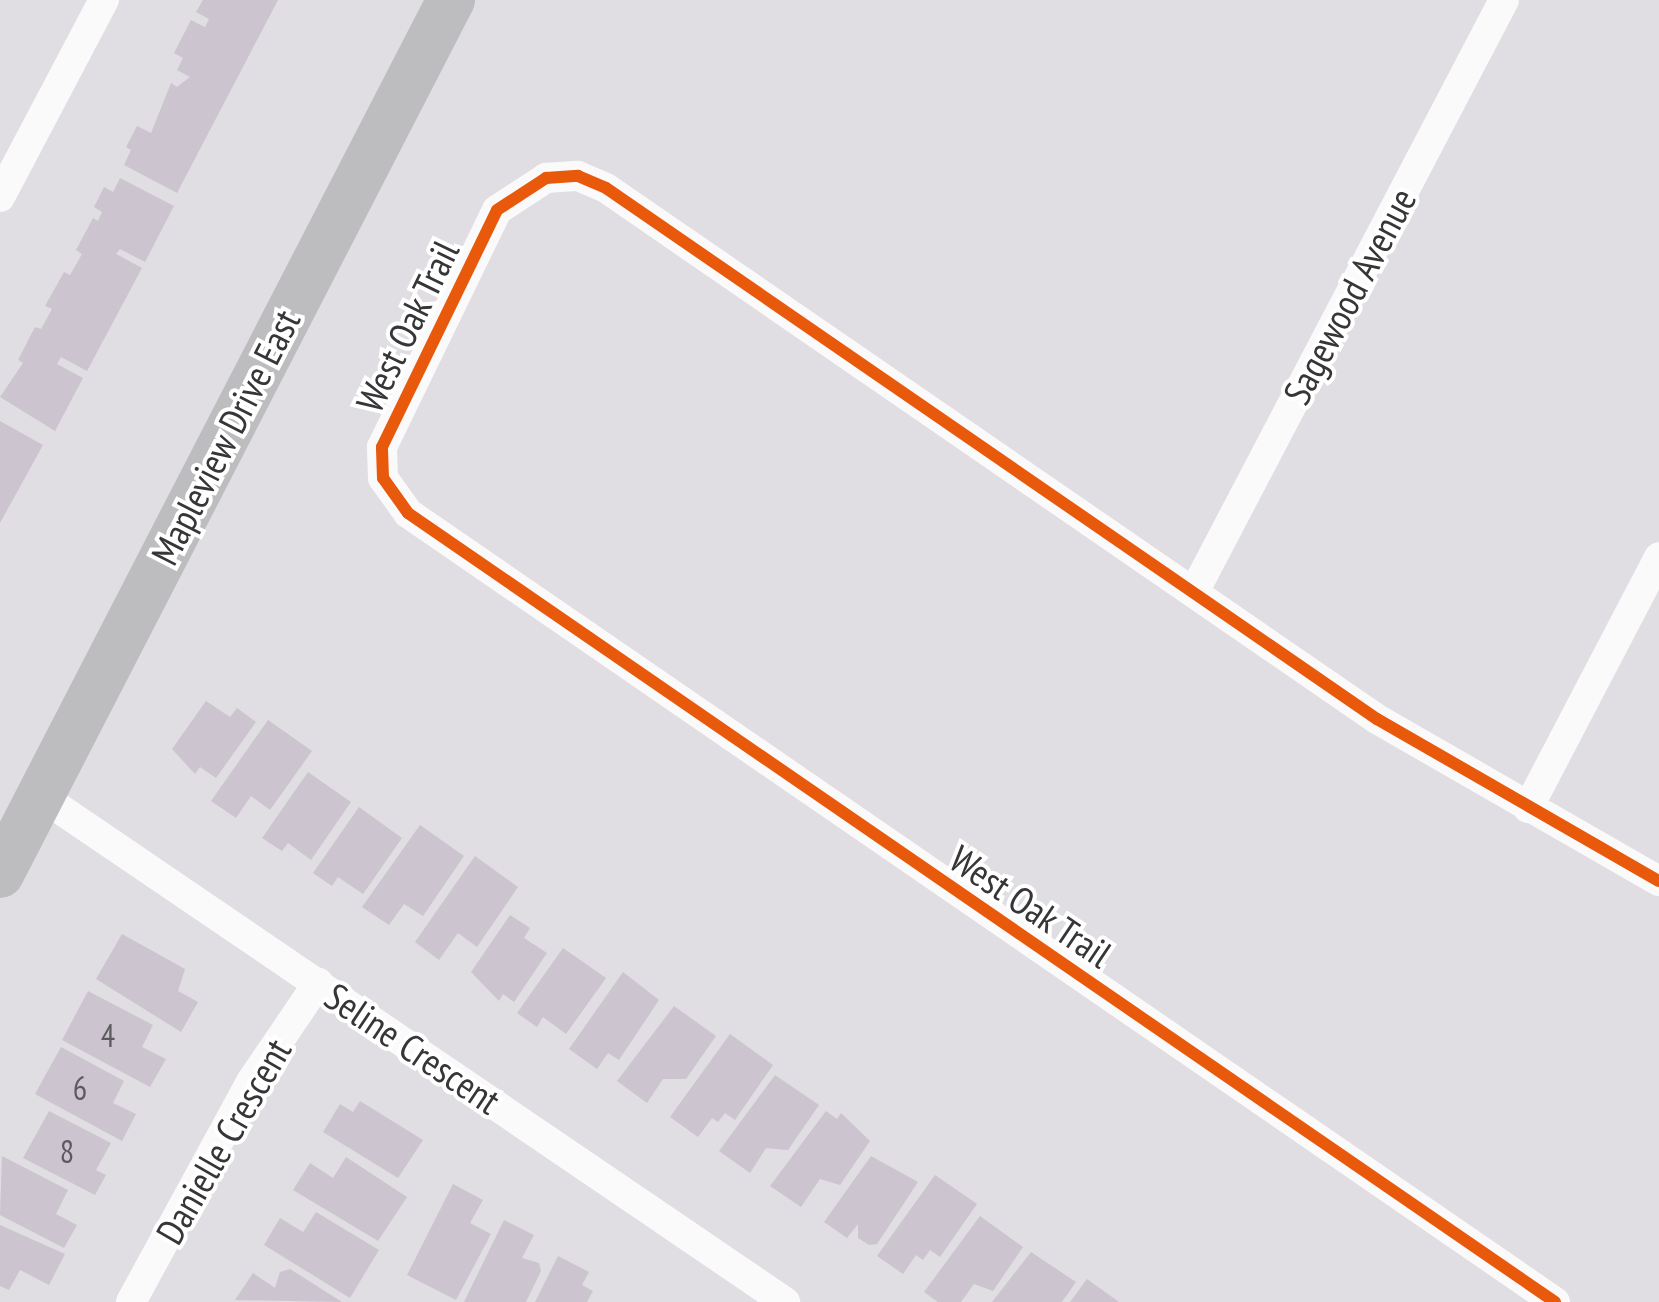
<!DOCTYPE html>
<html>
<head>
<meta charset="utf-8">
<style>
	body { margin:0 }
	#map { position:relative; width:1659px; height:1302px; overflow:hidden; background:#e0dee2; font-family:"PT Sans Narrow",sans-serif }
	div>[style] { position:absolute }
	.building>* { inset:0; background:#ccc4ce }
	.minor>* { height:30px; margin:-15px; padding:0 15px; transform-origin:15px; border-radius:15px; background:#fafafb }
	.primary>* { height:48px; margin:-24px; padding:0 24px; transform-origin:24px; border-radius:24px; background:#bdbdc0 }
	.cycleway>* { height:12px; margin:-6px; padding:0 6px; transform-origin:6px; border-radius:6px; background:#e8590c }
	span { translate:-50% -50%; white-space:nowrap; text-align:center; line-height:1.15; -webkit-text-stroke:8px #fff; paint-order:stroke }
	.number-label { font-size:32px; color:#5c5a5e }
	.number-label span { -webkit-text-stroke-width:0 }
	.street-label { font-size:38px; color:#363638 }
</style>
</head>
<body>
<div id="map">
	<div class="building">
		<i style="clip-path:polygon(203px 0,278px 0,177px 193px,124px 165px,131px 150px,126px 147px,137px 126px,151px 133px,171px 83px,177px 87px,190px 77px,177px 70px,183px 58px,174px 53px,191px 20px,205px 27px,209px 19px,196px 12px)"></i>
		<i style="clip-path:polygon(120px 178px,174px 206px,145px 262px,120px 249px,116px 254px,142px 268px,87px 371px,61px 357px,57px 364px,83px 378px,55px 431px,0 397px,23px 363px,18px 360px,35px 327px,41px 329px,52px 309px,45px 306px,64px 272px,70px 275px,82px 254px,76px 250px,93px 218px,98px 221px,102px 212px,94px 207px,104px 187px,113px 192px)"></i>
		<i style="clip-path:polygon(0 421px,43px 445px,0 523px)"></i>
		<i style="clip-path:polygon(206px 701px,230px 717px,237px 708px,256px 722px,216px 778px,200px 767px,195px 774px,172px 749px)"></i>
		<i style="clip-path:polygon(268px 720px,312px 751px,270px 810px,251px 796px,236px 818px,211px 801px)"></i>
		<i style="clip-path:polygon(308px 772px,351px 802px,311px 860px,288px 843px,282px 851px,262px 838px)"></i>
		<i style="clip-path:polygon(359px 807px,402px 838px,363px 894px,338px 877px,332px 886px,313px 873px)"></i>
		<i style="clip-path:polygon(420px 825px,464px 856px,423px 916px,404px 904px,389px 925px,362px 907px)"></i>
		<i style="clip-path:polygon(475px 856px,518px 887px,477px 947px,458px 933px,439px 960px,415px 942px)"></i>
		<i style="clip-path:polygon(510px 915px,530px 928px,524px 938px,547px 953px,514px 1002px,503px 994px,499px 1001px,471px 972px)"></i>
		<i style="clip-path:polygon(122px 934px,185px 969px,178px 991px,198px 1002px,181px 1032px,96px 979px)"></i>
		<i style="clip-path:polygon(563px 948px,606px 978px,566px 1034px,543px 1017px,537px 1027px,517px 1013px)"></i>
		<i style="clip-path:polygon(623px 972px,659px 1000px,619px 1060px,608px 1053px,597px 1069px,569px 1049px)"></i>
		<i style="clip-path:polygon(88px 991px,153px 1025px,142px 1047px,166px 1059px,150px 1087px,62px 1040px)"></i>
		<i style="clip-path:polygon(674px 1006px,716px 1036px,686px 1079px,663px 1079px,647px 1103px,617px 1081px)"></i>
		<i style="clip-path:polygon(730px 1034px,773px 1065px,735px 1120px,725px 1113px,718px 1122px,712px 1118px,698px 1137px,670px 1117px)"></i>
		<i style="clip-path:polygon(61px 1047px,124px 1081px,113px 1103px,136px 1114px,122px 1141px,35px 1094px)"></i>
		<i style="clip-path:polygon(775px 1075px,819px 1105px,788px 1150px,766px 1148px,750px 1173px,719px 1151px)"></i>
		<i style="clip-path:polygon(360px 1101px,423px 1140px,398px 1178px,323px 1132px,340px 1104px,353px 1112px)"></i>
		<i style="clip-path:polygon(49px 1111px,111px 1143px,96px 1170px,106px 1175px,95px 1195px,23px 1158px)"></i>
		<i style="clip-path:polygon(826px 1111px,837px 1119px,841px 1113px,870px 1141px,840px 1185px,820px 1179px,801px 1207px,770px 1186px)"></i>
		<i style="clip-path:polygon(2px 1156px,68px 1190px,56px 1214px,77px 1225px,64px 1248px,0 1215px)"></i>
		<i style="clip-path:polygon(871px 1156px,918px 1182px,877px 1244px,869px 1245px,858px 1238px,858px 1224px,847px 1238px,824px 1222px)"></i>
		<i style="clip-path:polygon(346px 1157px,407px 1197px,378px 1241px,293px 1190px,310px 1163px,333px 1178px)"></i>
		<i style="clip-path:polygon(935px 1175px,977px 1204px,940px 1257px,930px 1250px,923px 1260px,916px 1255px,903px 1274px,877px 1256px)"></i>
		<i style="clip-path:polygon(453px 1184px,483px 1200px,470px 1223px,491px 1234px,456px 1300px,407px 1275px)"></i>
		<i style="clip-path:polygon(316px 1212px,379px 1250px,350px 1298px,264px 1245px,280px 1218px,303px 1232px)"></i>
		<i style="clip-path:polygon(980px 1216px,1023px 1247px,993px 1291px,974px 1284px,961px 1302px,938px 1302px,924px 1292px)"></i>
		<i style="clip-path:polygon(504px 1220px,534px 1235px,522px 1258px,539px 1263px,541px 1271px,526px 1302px,464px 1302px)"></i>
		<i style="clip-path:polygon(0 1225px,65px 1254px,49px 1285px,20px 1270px,9px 1290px,0 1286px)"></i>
		<i style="clip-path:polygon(1031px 1252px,1076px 1282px,1062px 1302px,992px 1302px)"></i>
		<i style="clip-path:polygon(558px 1256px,589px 1272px,582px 1285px,593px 1291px,587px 1302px,535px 1302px)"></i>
		<i style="clip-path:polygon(290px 1269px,342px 1302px,235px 1300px,253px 1273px,275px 1288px,280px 1272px)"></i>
		<i style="clip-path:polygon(1087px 1279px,1119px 1302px,1070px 1302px)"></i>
	</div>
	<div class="minor">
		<i style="left:0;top:197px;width:223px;rotate:-62.2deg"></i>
		<i style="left:1194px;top:592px;width:668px;rotate:-62.36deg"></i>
		<i style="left:41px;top:796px;width:900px;rotate:34.22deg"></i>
		<i style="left:1528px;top:808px;width:283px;rotate:-62.4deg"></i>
		<i style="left:131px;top:1302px;width:251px;rotate:-61.4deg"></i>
		<i style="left:251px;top:1082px;width:120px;rotate:-55.9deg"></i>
		<i style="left:1555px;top:1302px;width:1392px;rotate:-145.48deg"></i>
		<i style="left:408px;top:513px;width:43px;rotate:-125.5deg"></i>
		<i style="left:383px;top:478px;width:31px;rotate:-92deg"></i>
		<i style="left:382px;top:447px;width:263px;rotate:-64.1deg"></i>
		<i style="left:497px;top:210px;width:59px;rotate:-33.1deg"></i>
		<i style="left:546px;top:178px;width:32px;rotate:-4deg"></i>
		<i style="left:578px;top:176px;width:30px;rotate:23deg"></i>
		<i style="left:606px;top:188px;width:936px;rotate:34.56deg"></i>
		<i style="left:1377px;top:719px;width:325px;rotate:29.9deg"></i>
	</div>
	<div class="primary">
		<i style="left:0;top:874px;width:984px;rotate:-62.71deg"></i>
	</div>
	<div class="cycleway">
		<i style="left:1555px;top:1302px;width:1392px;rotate:-145.48deg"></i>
		<i style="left:408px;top:513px;width:43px;rotate:-125.5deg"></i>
		<i style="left:383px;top:478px;width:31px;rotate:-92deg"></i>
		<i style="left:382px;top:447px;width:263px;rotate:-64.1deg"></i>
		<i style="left:497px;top:210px;width:59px;rotate:-33.1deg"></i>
		<i style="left:546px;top:178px;width:32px;rotate:-4deg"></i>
		<i style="left:578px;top:176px;width:30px;rotate:23deg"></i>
		<i style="left:606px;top:188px;width:936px;rotate:34.56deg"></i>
		<i style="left:1377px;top:719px;width:325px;rotate:29.9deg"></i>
	</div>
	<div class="number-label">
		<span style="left:108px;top:1035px">4</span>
		<span style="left:80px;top:1088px">6</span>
		<span style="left:67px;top:1151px">8</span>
	</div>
	<div class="street-label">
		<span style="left:1349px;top:296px;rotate:-62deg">Sagewood Avenue</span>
		<span style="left:407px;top:326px;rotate:-64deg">West Oak Trail</span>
		<span style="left:225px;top:437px;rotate:-63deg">Mapleview Drive East</span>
		<span style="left:1031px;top:906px;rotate:34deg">West Oak Trail</span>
		<span style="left:413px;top:1048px;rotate:34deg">Seline Crescent</span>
		<span style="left:223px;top:1141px;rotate:-60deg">Danielle Crescent</span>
	</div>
</div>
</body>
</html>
